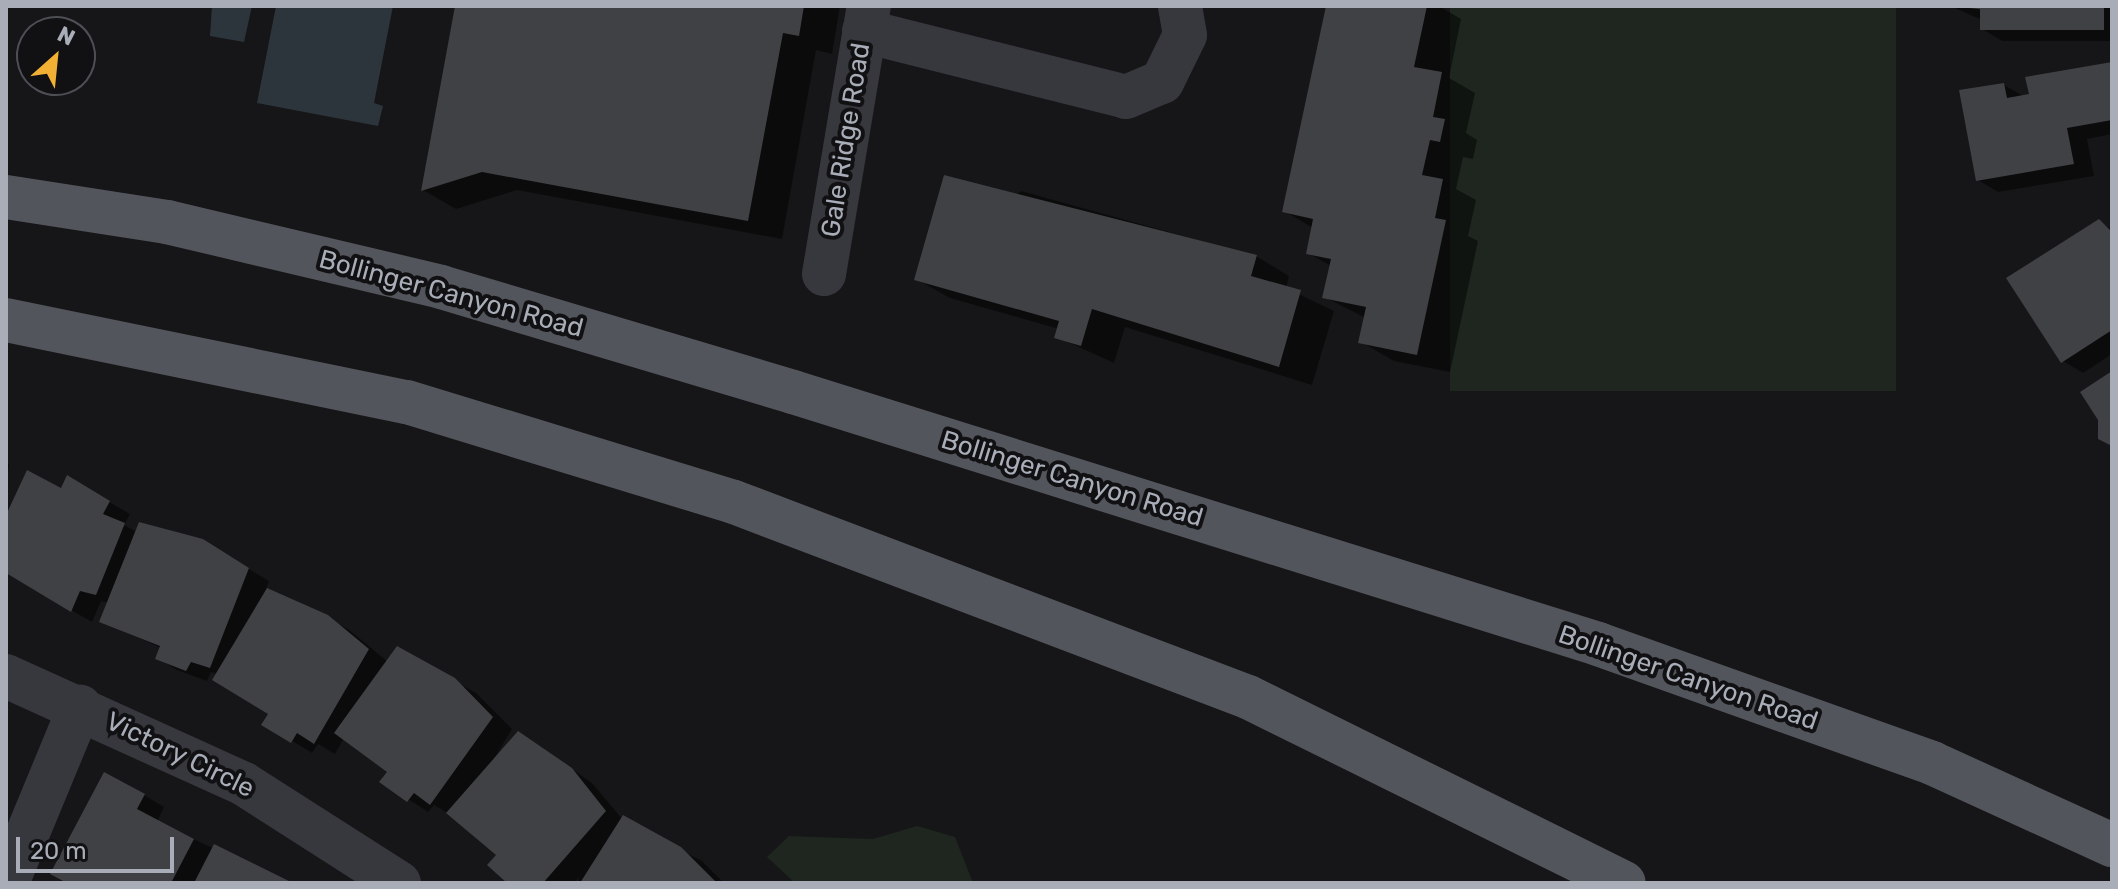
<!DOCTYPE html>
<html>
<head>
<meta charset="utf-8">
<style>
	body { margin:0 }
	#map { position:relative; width:2118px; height:889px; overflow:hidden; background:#161618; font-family:Rubik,sans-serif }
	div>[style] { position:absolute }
	.green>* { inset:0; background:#1e261f; transform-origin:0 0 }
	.water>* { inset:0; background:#2c353c }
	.shadow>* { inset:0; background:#0007 }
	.building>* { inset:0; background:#404145 }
	.minor>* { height:44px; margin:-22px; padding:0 22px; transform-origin:22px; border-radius:22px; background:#37383d }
	.major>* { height:44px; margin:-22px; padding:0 22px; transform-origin:22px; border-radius:22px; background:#53555c }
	span { translate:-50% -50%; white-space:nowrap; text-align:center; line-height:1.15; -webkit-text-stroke:8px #111113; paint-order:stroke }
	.street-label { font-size:26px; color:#a8adb8 }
	.frame { position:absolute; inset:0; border:8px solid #a8adb8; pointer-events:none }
	.north { position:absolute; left:16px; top:16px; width:80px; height:80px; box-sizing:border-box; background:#111113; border:2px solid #4d4f55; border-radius:50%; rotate:27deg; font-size:22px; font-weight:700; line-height:32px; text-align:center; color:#a8adb8 }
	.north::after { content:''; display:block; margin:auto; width:28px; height:36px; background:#f2b134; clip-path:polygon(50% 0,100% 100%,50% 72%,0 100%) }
	.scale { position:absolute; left:16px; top:837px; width:158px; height:36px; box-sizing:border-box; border:4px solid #a8adb8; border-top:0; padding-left:10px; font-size:24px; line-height:28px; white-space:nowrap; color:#a8adb8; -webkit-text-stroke:6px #111113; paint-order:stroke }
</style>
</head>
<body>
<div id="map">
	<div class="green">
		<i style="left:1450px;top:6px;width:446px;height:385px"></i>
		<i style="clip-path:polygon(917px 826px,955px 837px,973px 883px,795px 883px,767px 857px,789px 836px,873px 839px)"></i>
	</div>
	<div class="water">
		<i style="clip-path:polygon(212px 6px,252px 6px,244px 42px,210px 36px)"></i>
		<i style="clip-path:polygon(276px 6px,393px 6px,374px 103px,383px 106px,378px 126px,257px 103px)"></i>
	</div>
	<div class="shadow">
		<i style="clip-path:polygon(457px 6px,840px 6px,832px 54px,816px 50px,782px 239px,517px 190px,456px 209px,423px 190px)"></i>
		<i style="clip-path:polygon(1328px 6px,1439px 6px,1461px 19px,1449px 78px,1475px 93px,1466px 133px,1477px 140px,1473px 159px,1463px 157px,1456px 189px,1476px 200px,1468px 236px,1478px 241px,1450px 372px,1394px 361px,1361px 342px,1366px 318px,1324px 297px,1331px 266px,1308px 253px,1313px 228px,1284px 211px)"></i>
		<i style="clip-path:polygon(1950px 6px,2112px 6px,2112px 41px,2002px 41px,1982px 29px,1982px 20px)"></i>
		<i style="clip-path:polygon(2112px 64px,2112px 134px,2087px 139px,2094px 176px,1998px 192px,1978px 180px,2004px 85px,2025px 97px)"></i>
		<i style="clip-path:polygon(1021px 191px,1256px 256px,1289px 276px,1286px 288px,1334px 311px,1312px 385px,1125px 327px,1114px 363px,1057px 337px,1059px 329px,950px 298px,916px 279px)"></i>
		<i style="clip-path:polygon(2099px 222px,2112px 229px,2112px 354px,2083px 373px,2063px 361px)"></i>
		<i style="clip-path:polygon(6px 462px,9px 464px,6px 490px)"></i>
		<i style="clip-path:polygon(68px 478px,130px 514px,124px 525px,137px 532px,224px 554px,269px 581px,266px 589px,348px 629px,388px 662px,398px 649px,476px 693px,512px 729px,491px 764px,538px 745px,592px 783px,623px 820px,702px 861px,724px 883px,578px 883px,579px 877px,574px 883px,510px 883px,498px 855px,451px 815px,434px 805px,428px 812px,382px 782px,390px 771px,344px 738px,335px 754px,318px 744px,312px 753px,264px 724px,271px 713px,218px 674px,211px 672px,207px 681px,177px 670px,157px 658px,161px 648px,102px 621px,109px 603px,101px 601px,92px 622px,6px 573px,6px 520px,62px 490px)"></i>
		<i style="clip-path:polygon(144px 795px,164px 807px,157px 822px,288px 883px,70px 883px)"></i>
	</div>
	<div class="building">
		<i style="clip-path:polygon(455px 6px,804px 6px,799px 36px,783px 33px,748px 221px,482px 172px,421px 191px)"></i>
		<i style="clip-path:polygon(1326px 6px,1427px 6px,1414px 67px,1442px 72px,1433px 117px,1445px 119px,1440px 142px,1430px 140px,1422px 175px,1443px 179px,1435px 218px,1446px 220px,1417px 355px,1358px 343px,1366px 307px,1322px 298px,1331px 259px,1306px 254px,1313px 219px,1282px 212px)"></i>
		<i style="clip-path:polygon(1948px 6px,2104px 6px,2104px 30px,1980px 30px,1980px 9px)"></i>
		<i style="clip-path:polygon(2112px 62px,2112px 120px,2067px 128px,2074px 164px,1976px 181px,1959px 90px,2004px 83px,2007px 98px,2029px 94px,2025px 77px)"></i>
		<i style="clip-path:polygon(944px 175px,1257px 255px,1251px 276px,1301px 290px,1279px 367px,1092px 309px,1081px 346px,1054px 338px,1059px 321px,914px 280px)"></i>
		<i style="clip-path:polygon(2099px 219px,2112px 232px,2112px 330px,2061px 363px,2006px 278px)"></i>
		<i style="clip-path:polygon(2112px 371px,2112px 446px,2098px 439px,2098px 420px,2080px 392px)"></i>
		<i style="clip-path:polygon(27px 470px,61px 488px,67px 475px,110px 501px,103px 514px,125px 523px,96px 595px,80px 591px,71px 612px,6px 573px,6px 515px)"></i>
		<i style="clip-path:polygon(139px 522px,203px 539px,249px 568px,210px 668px,191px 662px,186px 671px,155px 659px,160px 646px,99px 622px)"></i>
		<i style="clip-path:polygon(267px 588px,328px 615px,369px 649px,314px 744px,297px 733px,291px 743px,261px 725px,268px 714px,212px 680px)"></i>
		<i style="clip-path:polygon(397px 646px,455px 678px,493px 717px,430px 805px,414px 793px,407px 802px,379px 782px,387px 772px,334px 733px)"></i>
		<i style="clip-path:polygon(518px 731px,572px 768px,606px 811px,543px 883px,507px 883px,487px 865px,496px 855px,446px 813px)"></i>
		<i style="clip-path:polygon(104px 772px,145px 794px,137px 809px,194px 839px,171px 883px,67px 883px,50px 874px)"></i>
		<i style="clip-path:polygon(623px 815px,681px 847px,717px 883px,580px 883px)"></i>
		<i style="clip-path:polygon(214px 844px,293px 883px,194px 883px)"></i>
	</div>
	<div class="minor">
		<i style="left:864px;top:31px;width:270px;rotate:14.1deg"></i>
		<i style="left:1126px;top:97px;width:39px;rotate:-23deg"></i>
		<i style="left:1162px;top:82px;width:52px;rotate:-63.9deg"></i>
		<i style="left:1185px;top:35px;width:29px;rotate:-100deg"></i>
		<i style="left:824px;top:274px;width:272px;rotate:-80.5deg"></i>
		<i style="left:6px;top:676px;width:261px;rotate:24.4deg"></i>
		<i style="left:244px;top:784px;width:184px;rotate:32.6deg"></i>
		<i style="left:7px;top:883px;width:191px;rotate:-67.5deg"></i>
	</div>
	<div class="major">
		<i style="left:6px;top:197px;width:163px;rotate:8.8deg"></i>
		<i style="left:167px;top:222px;width:282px;rotate:13.3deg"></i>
		<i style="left:441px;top:287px;width:367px;rotate:16.6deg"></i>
		<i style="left:793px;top:392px;width:844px;rotate:17.38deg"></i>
		<i style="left:1598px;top:644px;width:355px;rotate:19.6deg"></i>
		<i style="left:1932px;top:763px;width:198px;rotate:24.5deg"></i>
		<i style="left:6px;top:320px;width:409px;rotate:11.6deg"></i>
		<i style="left:407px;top:402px;width:342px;rotate:17deg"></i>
		<i style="left:734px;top:502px;width:550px;rotate:20.78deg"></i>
		<i style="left:1248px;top:697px;width:419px;rotate:26.3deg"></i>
	</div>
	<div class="street-label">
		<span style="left:846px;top:140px;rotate:-81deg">Gale Ridge Road</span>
		<span style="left:451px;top:294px;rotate:15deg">Bollinger Canyon Road</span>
		<span style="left:1072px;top:479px;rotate:17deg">Bollinger Canyon Road</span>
		<span style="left:1688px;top:678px;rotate:19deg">Bollinger Canyon Road</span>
		<span style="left:180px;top:755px;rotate:26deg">Victory Circle</span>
	</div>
	<div class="frame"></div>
	<div class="north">N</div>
	<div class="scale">20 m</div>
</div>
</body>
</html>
